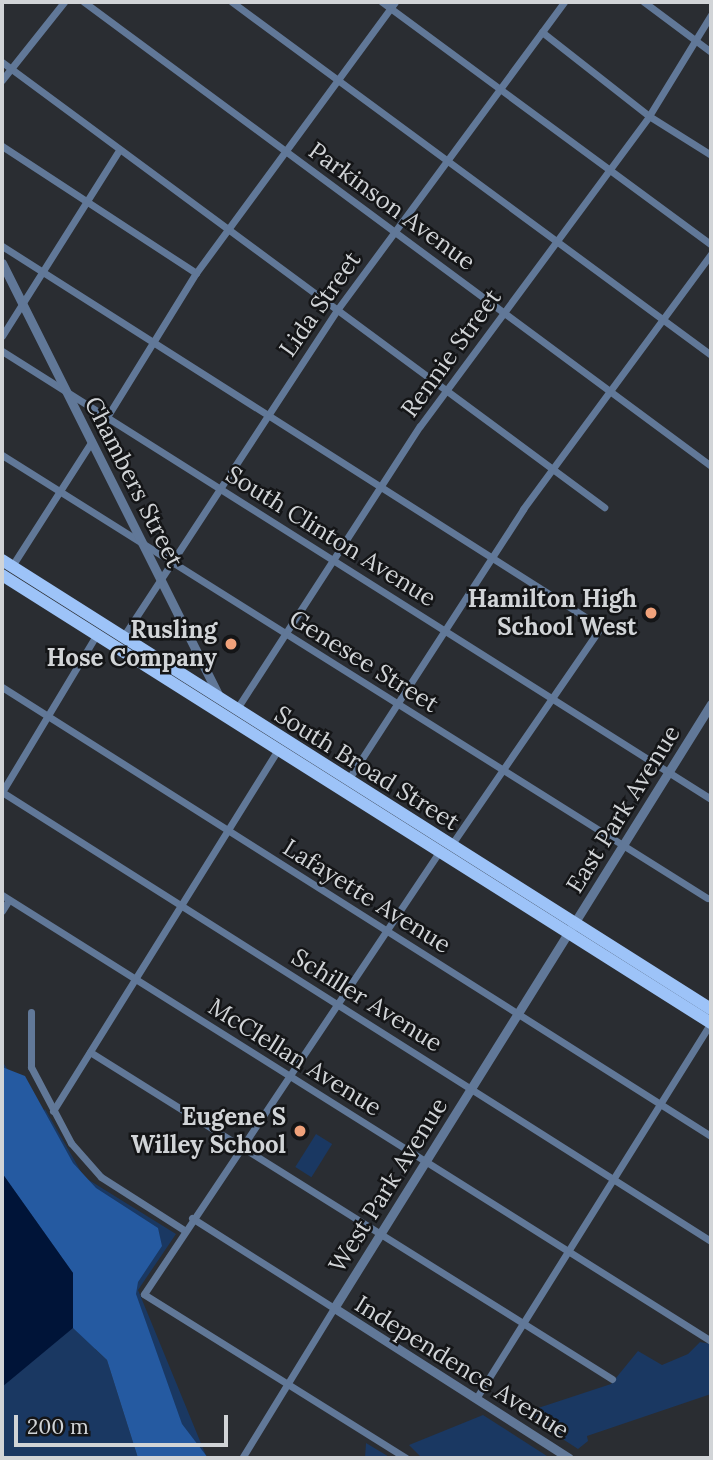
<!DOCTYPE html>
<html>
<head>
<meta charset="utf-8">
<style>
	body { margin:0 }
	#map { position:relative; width:713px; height:1460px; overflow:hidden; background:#2a2d32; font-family:Lora,serif }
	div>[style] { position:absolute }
	.green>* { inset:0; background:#1a3862; transform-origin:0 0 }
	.forest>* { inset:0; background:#255aa1 }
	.water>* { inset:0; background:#001438 }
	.minor>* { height:7px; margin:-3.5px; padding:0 3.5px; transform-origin:3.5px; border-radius:3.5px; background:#617898 }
	.tertiary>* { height:9px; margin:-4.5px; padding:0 4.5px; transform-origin:4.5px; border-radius:4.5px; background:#617898 }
	.primary>* { height:12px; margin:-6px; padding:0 6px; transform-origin:6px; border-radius:6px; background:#9dc3f8 }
	.dots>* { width:19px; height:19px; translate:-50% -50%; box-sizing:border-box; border:4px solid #141517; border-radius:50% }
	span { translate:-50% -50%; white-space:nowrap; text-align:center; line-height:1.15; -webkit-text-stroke:5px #141517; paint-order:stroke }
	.street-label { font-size:24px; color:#d1d4d7 }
	.poi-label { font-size:24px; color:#d1d4d7; font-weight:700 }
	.right { translate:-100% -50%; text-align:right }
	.frame { position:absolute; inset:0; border:4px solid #d1d4d7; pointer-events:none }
	.scale { position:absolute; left:14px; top:1415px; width:214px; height:32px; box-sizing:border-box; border:4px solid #d1d4d7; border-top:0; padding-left:9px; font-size:21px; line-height:24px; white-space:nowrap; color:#d1d4d7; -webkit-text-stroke:5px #141517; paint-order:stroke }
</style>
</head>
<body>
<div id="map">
	<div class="green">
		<i style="clip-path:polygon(2px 1061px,40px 1117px,45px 1109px,84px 1177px,176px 1234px,138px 1290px,207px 1458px,113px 1341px,95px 1349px,107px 1360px,138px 1458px,2px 1458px)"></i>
		<i style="left:316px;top:1134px;width:19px;height:39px;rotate:32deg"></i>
		<i style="clip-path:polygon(700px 1342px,711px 1344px,711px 1394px,587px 1436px,588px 1441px,578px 1449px,523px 1413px,611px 1384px,638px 1351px,662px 1365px,688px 1354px)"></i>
		<i style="clip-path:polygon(483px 1415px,550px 1458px,422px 1458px,409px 1445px)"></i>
		<i style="clip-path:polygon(366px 1443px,391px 1458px,365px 1458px)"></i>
	</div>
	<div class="forest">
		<i style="clip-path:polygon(2px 1067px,25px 1076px,73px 1163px,96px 1188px,158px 1228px,162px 1246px,138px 1282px,136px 1294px,182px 1424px,208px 1458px,138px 1458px,107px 1360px,73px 1328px,73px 1273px,2px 1173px)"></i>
	</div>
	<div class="water">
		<i style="clip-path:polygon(2px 1173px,73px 1273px,73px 1328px,2px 1387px)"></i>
	</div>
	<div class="minor">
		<i style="left:84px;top:2px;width:780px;rotate:36.5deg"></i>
		<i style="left:232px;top:2px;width:595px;rotate:36.39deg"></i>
		<i style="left:382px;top:2px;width:409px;rotate:36.4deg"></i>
		<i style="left:644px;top:2px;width:84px;rotate:36.7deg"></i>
		<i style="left:542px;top:32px;width:136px;rotate:38.1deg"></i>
		<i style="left:649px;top:116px;width:73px;rotate:32.2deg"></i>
		<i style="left:2px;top:62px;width:749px;rotate:36.47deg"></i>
		<i style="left:2px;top:80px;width:100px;rotate:-51.5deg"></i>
		<i style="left:2px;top:146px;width:232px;rotate:33.2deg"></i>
		<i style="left:2px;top:246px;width:710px;rotate:32.46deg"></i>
		<i style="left:601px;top:627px;width:265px;rotate:124.5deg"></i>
		<i style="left:2px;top:336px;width:220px;rotate:-57.8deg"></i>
		<i style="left:2px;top:351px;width:839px;rotate:32.29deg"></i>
		<i style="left:107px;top:417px;width:169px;rotate:-58.3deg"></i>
		<i style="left:196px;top:273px;width:336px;rotate:-53.7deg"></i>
		<i style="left:2px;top:455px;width:833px;rotate:32.14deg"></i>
		<i style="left:12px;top:566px;width:148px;rotate:-57.4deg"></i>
		<i style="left:123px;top:637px;width:391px;rotate:-56.8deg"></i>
		<i style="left:337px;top:310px;width:383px;rotate:-53.6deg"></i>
		<i style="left:2px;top:687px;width:839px;rotate:32.35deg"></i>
		<i style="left:236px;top:710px;width:338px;rotate:-57.1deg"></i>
		<i style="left:420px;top:426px;width:385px;rotate:-53.5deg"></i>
		<i style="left:649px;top:116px;width:119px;rotate:-58.5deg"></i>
		<i style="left:348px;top:780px;width:323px;rotate:-57.1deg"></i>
		<i style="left:523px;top:509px;width:317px;rotate:-53.6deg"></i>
		<i style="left:2px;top:792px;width:839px;rotate:32.35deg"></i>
		<i style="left:2px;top:792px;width:184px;rotate:-59deg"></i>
		<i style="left:2px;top:895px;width:838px;rotate:32.17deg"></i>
		<i style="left:2px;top:911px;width:13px;rotate:-58deg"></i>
		<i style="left:31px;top:1012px;width:55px;rotate:90deg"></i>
		<i style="left:31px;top:1067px;width:86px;rotate:62.2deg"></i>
		<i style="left:71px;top:1143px;width:45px;rotate:48.6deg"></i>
		<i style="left:101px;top:1177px;width:98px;rotate:32.6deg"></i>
		<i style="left:90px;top:1052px;width:616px;rotate:32.06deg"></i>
		<i style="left:53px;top:1111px;width:426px;rotate:-58.1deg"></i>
		<i style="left:192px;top:1218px;width:168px;rotate:32.4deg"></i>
		<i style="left:334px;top:1308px;width:176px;rotate:121.5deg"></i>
		<i style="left:477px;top:1397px;width:441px;rotate:-58deg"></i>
		<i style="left:406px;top:1458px;width:309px;rotate:-148deg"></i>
		<i style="left:144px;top:1294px;width:531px;rotate:-56.28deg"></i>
	</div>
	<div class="tertiary">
		<i style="left:2px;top:263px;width:484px;rotate:63.4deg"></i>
		<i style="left:569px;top:1458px;width:279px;rotate:-147.4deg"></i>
		<i style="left:334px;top:1308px;width:712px;rotate:-58.03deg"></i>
	</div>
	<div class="primary">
		<i style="left:2px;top:560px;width:839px;rotate:32.35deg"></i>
		<i style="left:2px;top:575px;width:839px;rotate:32.29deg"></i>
	</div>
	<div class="dots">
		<i style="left:651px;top:613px;background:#f1a27b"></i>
		<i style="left:231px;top:644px;background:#f1a27b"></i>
		<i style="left:300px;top:1131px;background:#f1a27b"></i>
	</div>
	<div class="street-label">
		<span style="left:392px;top:206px;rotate:36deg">Parkinson Avenue</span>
		<span style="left:320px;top:304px;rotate:-55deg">Lida Street</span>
		<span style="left:451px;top:353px;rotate:-54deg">Rennie Street</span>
		<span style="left:134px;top:482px;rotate:63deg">Chambers Street</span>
		<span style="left:331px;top:536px;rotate:32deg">South Clinton Avenue</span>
		<span style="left:364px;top:661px;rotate:32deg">Genesee Street</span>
		<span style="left:367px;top:768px;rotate:32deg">South Broad Street</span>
		<span style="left:623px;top:809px;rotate:-58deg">East Park Avenue</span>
		<span style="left:367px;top:896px;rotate:32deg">Lafayette Avenue</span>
		<span style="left:367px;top:1000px;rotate:32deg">Schiller Avenue</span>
		<span style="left:295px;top:1057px;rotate:32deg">McClellan Avenue</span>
		<span style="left:388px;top:1185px;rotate:-58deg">West Park Avenue</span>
		<span style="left:462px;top:1367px;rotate:32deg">Independence Avenue</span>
	</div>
	<div class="poi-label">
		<span class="right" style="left:637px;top:613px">Hamilton High<br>School West</span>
		<span class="right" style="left:217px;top:644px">Rusling<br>Hose Company</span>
		<span class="right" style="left:286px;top:1131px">Eugene S<br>Willey School</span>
	</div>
	<div class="frame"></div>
	<div class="scale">200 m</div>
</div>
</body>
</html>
